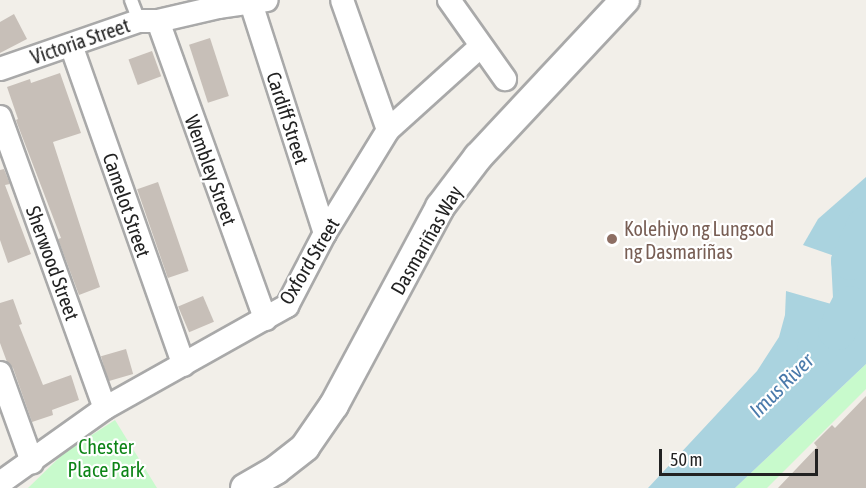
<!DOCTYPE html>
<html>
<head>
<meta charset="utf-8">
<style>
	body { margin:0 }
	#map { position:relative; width:866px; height:488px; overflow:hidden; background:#f2efe9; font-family:"Asap Condensed",sans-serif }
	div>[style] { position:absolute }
	.park>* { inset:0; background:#c8facc }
	.water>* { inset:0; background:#aad3df }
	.river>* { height:38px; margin:-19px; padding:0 19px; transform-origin:19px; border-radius:19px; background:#aad3df }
	.building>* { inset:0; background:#c7bfb8; transform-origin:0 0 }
	.roads { filter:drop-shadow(2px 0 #a9a9a9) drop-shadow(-2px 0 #a9a9a9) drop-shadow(0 2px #a9a9a9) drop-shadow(0 -2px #a9a9a9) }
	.service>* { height:12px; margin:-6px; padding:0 6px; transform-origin:6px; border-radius:6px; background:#fff }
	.minor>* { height:22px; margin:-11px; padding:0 11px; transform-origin:11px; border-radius:11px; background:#fff }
	.tertiary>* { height:28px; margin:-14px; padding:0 14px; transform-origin:14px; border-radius:14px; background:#fff }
	.dots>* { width:16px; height:16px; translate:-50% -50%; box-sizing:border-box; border:3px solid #fff; border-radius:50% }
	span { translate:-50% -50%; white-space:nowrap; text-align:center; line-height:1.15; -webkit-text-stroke:4.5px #fff; paint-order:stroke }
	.street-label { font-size:20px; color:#222 }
	.education-label { font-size:20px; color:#785e54 }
	.left { translate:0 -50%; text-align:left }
	.park-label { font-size:20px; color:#0c8416 }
	.water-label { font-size:21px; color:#4a7aab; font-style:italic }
	.scale { position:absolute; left:659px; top:449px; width:159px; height:27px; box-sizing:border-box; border:3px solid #222; border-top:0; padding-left:8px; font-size:18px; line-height:21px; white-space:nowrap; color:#222; -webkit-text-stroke:4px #fff; paint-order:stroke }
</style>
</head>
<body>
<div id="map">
	<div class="park">
		<i style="clip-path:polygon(866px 364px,866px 389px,767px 488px,735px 488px)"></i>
		<i style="clip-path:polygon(115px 420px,157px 488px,28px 488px,64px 453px)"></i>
	</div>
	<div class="water">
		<i style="clip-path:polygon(866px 177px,866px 267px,803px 245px,818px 219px)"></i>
		<i style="clip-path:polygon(786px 291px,866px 314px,866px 364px,735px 488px,648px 488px,757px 371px,779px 337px,785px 315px)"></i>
	</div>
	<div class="river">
		<i style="left:852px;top:297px;width:36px;rotate:-93deg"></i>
		<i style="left:850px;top:261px;width:39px;rotate:-66deg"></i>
		<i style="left:816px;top:349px;width:28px;rotate:-41deg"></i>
		<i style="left:837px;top:331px;width:29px;rotate:-63deg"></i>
	</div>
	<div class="building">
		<i style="clip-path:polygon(14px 14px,27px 39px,0 53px,0 22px)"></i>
		<i style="left:210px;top:38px;width:61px;height:22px;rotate:72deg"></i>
		<i style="left:152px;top:51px;width:27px;height:25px;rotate:70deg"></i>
		<i style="clip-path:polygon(60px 73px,81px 133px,53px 142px,100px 287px,79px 295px,58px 239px,61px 238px,17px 123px,16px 120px,18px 119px,7px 87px,30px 79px,31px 83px)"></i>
		<i style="clip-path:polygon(4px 169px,10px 184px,5px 185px,31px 254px,8px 263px,0 240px,0 170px)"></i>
		<i style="left:158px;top:182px;width:94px;height:22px;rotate:71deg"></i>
		<i style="left:203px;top:296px;width:28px;height:27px;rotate:67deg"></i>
		<i style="clip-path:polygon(13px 299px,22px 324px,19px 325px,43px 385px,71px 375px,79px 400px,52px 410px,53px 415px,32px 422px,13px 368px,7px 362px,0 343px,0 303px)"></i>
		<i style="left:126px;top:349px;width:26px;height:26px;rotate:74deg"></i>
		<i style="clip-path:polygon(866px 396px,866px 488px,778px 488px,817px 447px,814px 443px,832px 425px,835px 428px)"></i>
	</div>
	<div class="roads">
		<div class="service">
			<i style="left:131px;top:0;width:22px;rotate:69deg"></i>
		</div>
		<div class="minor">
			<i style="left:342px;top:0;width:138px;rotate:70.5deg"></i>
			<i style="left:449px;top:0;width:97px;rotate:54.7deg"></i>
			<i style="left:251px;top:3px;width:242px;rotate:72.2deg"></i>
			<i style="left:158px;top:21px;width:317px;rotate:70.2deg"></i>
			<i style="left:71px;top:45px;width:339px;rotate:70.6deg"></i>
			<i style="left:0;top:69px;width:147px;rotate:-19.1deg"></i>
			<i style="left:139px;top:21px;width:19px"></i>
			<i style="left:158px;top:21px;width:62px;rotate:-13.1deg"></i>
			<i style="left:218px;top:7px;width:49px;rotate:-8.1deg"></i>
			<i style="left:0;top:117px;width:309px;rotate:70.2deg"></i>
			<i style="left:0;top:373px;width:95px;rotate:70.2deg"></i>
			<i style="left:0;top:483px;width:129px;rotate:-35.5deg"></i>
			<i style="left:105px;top:408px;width:209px;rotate:-29.3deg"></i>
			<i style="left:287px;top:306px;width:82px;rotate:-62.5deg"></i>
			<i style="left:325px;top:233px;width:121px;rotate:-58.5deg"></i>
			<i style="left:388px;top:130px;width:125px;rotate:-42.1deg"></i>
		</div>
		<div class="tertiary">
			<i style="left:245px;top:488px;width:36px;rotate:-30deg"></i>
			<i style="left:276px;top:470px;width:37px;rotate:-38deg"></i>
			<i style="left:305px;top:447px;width:51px;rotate:-55.4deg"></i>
			<i style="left:334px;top:405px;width:225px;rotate:-61.8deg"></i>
			<i style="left:440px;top:207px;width:63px;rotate:-52.8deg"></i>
			<i style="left:478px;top:157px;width:215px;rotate:-46.9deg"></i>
		</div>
	</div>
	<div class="dots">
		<i style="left:612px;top:239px;background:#8d6e63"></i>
	</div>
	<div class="street-label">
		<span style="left:80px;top:41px;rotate:-19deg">Victoria Street</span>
		<span style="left:288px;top:118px;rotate:72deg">Cardiff Street</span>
		<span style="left:211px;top:170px;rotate:70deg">Wembley Street</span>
		<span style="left:127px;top:205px;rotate:71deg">Camelot Street</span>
		<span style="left:426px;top:240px;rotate:-60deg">Dasmariñas Way</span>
		<span style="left:309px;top:261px;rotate:-59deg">Oxford Street</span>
		<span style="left:53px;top:263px;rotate:70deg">Sherwood Street</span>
	</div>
	<div class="education-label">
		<span class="left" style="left:624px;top:240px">Kolehiyo ng Lungsod<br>ng Dasmariñas</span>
	</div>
	<div class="park-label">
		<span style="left:106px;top:458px">Chester<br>Place Park</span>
	</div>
	<div class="water-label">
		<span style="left:781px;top:385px;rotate:-45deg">Imus River</span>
	</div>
	<div class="scale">50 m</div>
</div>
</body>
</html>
